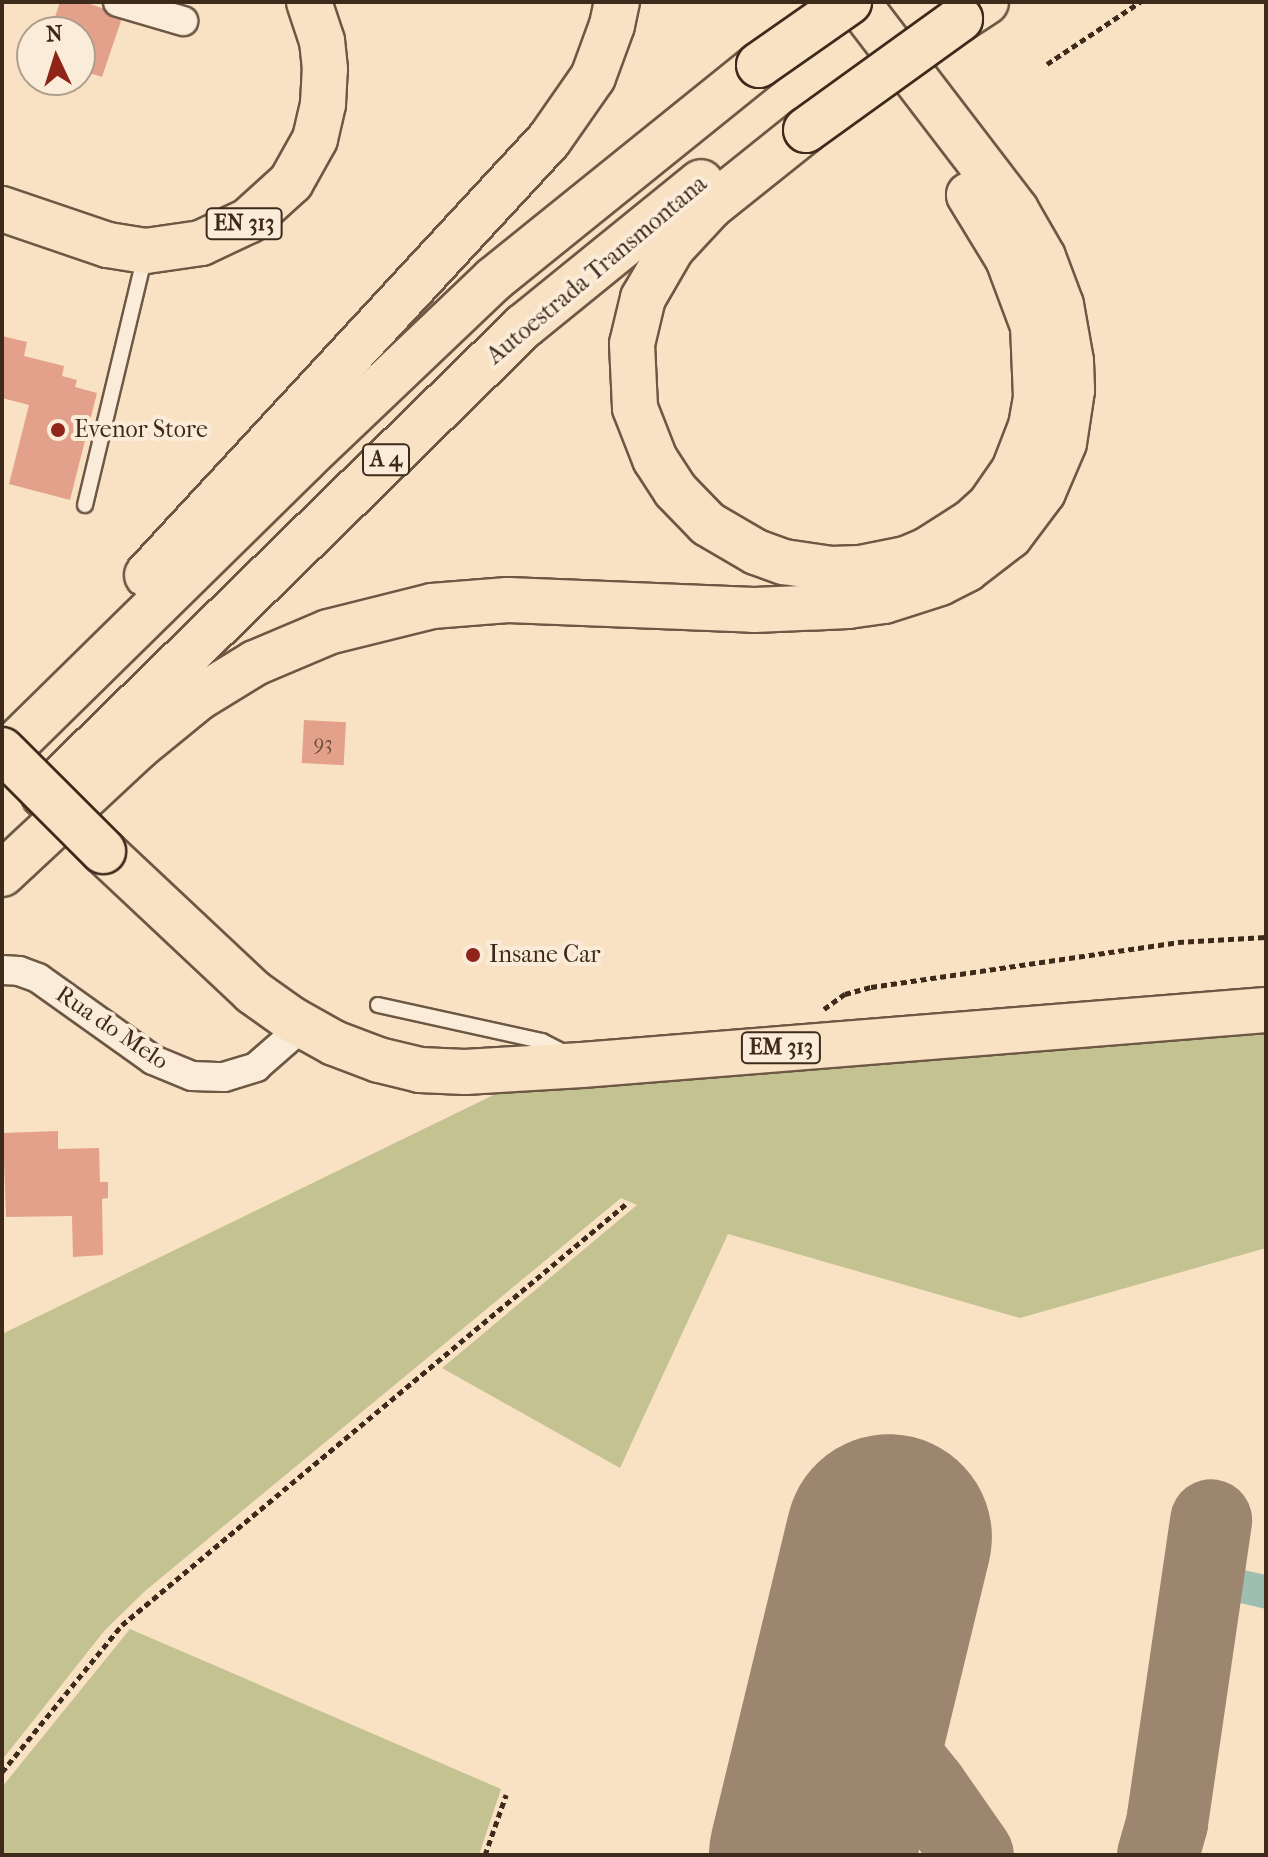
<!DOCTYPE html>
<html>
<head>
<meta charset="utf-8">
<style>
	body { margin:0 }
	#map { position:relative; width:1268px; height:1857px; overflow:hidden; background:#f9e2c4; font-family:"IM FELL French Canon",serif }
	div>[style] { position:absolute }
	.green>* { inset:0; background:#c3c290 }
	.water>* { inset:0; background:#9ebeb1 }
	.taxiway>* { height:82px; margin:-41px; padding:0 41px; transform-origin:41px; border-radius:41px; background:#9c8670 }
	.runway>* { height:206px; margin:-103px; padding:0 103px; transform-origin:103px; border-radius:103px; background:#9c8670 }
	.building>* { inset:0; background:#e3a18b; transform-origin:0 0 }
	.path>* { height:5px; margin-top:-2.5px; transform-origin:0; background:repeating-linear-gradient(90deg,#3e2a1b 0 6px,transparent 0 10px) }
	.roads { filter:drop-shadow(2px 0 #6d5845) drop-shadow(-2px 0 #6d5845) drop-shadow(0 2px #6d5845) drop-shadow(0 -2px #6d5845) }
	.lane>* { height:14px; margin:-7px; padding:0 7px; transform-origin:7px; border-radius:7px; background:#fbecd9 }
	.street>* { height:28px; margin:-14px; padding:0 14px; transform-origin:14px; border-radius:14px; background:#fbecd9 }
	.primary>* { height:44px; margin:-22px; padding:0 22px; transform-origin:22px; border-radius:22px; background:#f9e2c4 }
	.highway>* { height:44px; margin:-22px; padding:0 22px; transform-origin:22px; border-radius:22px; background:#f9e2c4 }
	.bridges { filter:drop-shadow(2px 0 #3e2a1b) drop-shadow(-2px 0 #3e2a1b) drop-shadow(0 2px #3e2a1b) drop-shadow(0 -2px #3e2a1b) }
	.primary-bridge>* { height:44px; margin:-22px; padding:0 22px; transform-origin:22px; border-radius:22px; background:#f9e2c4 }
	.highway-bridge>* { height:44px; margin:-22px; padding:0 22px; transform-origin:22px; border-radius:22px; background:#f9e2c4 }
	.dots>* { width:22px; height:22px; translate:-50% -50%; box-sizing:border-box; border:4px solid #fbecd9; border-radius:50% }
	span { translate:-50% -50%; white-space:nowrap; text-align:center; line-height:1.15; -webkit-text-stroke:8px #fbecd9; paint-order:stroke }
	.number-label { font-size:20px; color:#674837 }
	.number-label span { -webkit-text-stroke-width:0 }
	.shield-label span { padding:2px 6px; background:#fbecd9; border:2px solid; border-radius:6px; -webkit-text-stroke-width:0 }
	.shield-label { font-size:22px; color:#3e2a1b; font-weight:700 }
	.street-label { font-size:24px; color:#3e2a1b }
	.poi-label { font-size:24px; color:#3e2a1b }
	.left { translate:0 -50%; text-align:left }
	.frame { position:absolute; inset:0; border:4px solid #3e2a1b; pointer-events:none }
	.north { position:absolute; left:16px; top:16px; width:80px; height:80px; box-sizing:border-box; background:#fbecd9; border:2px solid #af9e8d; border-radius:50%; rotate:356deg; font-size:22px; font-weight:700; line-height:32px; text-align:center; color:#3e2a1b }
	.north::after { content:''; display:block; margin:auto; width:28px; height:36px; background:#8f2418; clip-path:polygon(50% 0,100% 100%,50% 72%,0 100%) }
</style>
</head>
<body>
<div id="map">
	<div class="green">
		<i style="clip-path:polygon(1266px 1026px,1266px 1248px,1020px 1318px,728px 1234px,620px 1468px,442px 1368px,637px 1205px,621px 1198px,145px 1591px,105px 1630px,2px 1760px,2px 1334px,512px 1086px)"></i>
		<i style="clip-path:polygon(130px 1629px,501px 1789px,479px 1855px,2px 1855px,2px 1787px)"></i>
	</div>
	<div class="water">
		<i style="clip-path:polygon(1244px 1570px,1266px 1575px,1266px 1609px,1236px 1602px)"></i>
	</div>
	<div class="taxiway">
		<i style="left:851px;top:1695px;width:121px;rotate:51deg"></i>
		<i style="left:927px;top:1789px;width:80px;rotate:55.1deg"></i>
		<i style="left:1158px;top:1855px;width:33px;rotate:-74deg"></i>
		<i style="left:1167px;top:1823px;width:306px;rotate:-81.7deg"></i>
	</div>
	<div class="runway">
		<i style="left:812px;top:1855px;width:327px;rotate:-76.4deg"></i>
	</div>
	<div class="building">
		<i style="clip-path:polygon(60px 2px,84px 2px,123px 15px,102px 77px,80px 70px,80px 32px,50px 32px)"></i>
		<i style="clip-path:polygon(2px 336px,27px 342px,24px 356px,64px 366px,62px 376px,77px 380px,75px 387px,97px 393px,70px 500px,9px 484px,29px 405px,2px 398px)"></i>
		<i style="left:304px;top:720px;width:42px;height:43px;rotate:3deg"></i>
		<i style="clip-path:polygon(58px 1131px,58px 1149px,99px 1148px,100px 1182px,108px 1182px,108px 1198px,102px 1199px,103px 1255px,73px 1257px,72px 1216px,6px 1217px,3px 1133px)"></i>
	</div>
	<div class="path">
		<i style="left:1047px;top:64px;width:112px;rotate:-33.7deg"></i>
		<i style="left:824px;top:1009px;width:26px;rotate:-36deg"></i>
		<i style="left:845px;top:994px;width:27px;rotate:-15deg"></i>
		<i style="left:871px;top:987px;width:310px;rotate:-8.3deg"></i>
		<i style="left:1178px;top:942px;width:88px;rotate:-3.3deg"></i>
		<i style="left:2px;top:1772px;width:190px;rotate:-50.8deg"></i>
		<i style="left:122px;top:1625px;width:658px;rotate:-39.88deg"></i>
		<i style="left:485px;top:1855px;width:64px;rotate:-70.7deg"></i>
	</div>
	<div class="roads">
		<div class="lane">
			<i style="left:85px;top:505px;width:257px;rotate:-76.5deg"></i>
			<i style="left:378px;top:1005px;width:168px;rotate:12.4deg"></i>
			<i style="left:542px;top:1041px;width:28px;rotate:27deg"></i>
		</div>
		<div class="street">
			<i style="left:118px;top:2px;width:68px;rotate:16.3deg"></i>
			<i style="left:2px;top:970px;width:17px;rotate:3deg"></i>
			<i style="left:19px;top:971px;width:20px;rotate:20deg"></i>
			<i style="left:38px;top:978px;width:141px;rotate:35.5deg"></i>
			<i style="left:153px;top:1060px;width:42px;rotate:22.3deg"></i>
			<i style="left:192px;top:1076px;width:32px;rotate:2deg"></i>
			<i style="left:224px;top:1077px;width:34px;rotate:-17deg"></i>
			<i style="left:256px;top:1067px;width:62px;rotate:-41.1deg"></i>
		</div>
		<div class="primary">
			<i style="left:2px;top:209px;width:112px;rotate:18.8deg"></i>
			<i style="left:108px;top:245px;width:38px;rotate:9deg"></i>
			<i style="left:146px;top:251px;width:56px;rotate:-8.3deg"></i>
			<i style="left:201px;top:243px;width:52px;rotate:-25.1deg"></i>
			<i style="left:248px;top:221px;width:58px;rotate:-42.2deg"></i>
			<i style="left:291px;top:182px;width:49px;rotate:-60.8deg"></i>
			<i style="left:315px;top:139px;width:36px;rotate:-77deg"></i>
			<i style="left:323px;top:104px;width:35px;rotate:-87deg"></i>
			<i style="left:325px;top:69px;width:28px;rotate:-96deg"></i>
			<i style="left:322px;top:41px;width:41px;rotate:-108.4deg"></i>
			<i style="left:103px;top:851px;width:206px;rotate:43.2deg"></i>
			<i style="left:253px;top:992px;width:47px;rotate:35.4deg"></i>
			<i style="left:291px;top:1019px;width:49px;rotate:29.2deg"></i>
			<i style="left:334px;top:1043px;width:48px;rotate:20.7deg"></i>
			<i style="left:379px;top:1060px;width:42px;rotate:13.7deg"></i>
			<i style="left:420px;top:1070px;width:45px;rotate:2.5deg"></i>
			<i style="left:465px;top:1072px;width:117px;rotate:-3.4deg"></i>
			<i style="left:582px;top:1065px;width:686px;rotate:-4.6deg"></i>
		</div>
		<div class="highway">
			<i style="left:960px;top:19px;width:31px;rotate:-33deg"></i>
			<i style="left:806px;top:130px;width:123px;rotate:141.3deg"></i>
			<i style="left:710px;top:207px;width:56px;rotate:132.8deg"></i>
			<i style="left:672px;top:248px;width:58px;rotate:120.1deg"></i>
			<i style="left:643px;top:298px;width:47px;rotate:103.4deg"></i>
			<i style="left:632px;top:344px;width:64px;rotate:87.3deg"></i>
			<i style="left:635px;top:408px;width:55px;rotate:68.6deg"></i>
			<i style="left:655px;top:459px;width:37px;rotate:57deg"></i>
			<i style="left:675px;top:490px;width:47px;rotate:45.9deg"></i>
			<i style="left:708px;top:524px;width:56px;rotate:30.3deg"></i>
			<i style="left:756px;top:552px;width:30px;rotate:20deg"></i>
			<i style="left:784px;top:562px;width:48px;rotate:8.5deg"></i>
			<i style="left:831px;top:569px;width:29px;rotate:-2deg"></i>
			<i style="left:860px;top:568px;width:47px;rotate:-11.1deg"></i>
			<i style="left:906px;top:559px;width:23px;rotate:-23deg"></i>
			<i style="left:927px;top:550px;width:52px;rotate:-32.5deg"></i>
			<i style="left:971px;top:522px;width:24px;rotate:-42deg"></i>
			<i style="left:989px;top:506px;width:44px;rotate:-55.2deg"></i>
			<i style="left:1014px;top:470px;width:47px;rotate:-68.9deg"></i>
			<i style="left:1031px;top:426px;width:29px;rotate:-80deg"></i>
			<i style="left:1036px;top:397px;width:71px;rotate:-92.4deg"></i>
			<i style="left:1033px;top:326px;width:72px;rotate:-110.5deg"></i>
			<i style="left:1008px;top:259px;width:75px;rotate:-121.4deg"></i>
			<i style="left:147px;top:575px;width:592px;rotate:-47.26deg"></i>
			<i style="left:549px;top:140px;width:77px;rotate:-55.1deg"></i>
			<i style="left:593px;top:77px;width:55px;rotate:-69.9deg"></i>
			<i style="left:612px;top:25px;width:24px;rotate:-78deg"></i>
			<i style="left:2px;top:757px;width:424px;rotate:-44.5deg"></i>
			<i style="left:304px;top:460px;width:262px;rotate:-43.6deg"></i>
			<i style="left:494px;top:279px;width:341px;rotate:-38.9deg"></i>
			<i style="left:44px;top:795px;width:671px;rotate:-44.34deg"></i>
			<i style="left:524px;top:326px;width:228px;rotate:-39.1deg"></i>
			<i style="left:2px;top:874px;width:185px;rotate:-43deg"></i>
			<i style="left:137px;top:748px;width:79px;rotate:-39.3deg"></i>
			<i style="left:198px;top:698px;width:67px;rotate:-31.6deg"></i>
			<i style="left:255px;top:663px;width:79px;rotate:-23deg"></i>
			<i style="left:328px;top:632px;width:107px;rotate:-14deg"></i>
			<i style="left:432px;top:606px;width:76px;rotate:-4.5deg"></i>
			<i style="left:508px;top:600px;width:246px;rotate:2.3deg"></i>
			<i style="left:754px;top:610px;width:94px;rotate:-2.4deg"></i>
			<i style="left:848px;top:606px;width:36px;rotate:-8deg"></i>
			<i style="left:884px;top:601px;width:59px;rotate:-17.8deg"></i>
			<i style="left:940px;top:583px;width:30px;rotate:-27deg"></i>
			<i style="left:967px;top:569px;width:54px;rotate:-37.5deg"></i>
			<i style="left:1010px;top:536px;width:55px;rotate:-53.1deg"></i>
			<i style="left:1043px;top:492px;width:53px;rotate:-66.8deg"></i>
			<i style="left:1064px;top:443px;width:54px;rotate:-81.4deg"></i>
			<i style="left:1072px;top:390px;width:29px;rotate:-92deg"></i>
			<i style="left:1071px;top:361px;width:57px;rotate:-100.1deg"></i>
			<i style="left:1061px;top:305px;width:51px;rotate:-110.6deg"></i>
			<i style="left:1043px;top:257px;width:54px;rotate:-119.9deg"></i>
			<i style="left:1016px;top:210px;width:262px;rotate:-127.4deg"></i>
		</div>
	</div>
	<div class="bridges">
		<div class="primary-bridge">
			<i style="left:2px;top:750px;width:143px;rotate:45deg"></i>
		</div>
		<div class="highway-bridge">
			<i style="left:759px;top:65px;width:110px;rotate:-35deg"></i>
			<i style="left:806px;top:130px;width:190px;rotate:-35.8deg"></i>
		</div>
	</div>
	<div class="dots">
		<i style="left:58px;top:430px;background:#8f2418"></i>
		<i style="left:473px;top:955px;background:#8f2418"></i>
	</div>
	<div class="number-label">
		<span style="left:323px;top:743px">93</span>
	</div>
	<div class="shield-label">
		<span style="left:244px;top:224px">EN 313</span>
		<span style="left:386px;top:460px">A 4</span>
		<span style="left:781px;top:1048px">EM 313</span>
	</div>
	<div class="street-label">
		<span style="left:597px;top:270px;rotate:-40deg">Autoestrada Transmontana</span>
		<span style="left:112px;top:1028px;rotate:34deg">Rua do Melo</span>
	</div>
	<div class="poi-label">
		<span class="left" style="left:74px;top:430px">Evenor Store</span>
		<span class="left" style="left:489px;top:955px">Insane Car</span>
	</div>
	<div class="frame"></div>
	<div class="north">N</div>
</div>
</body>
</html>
